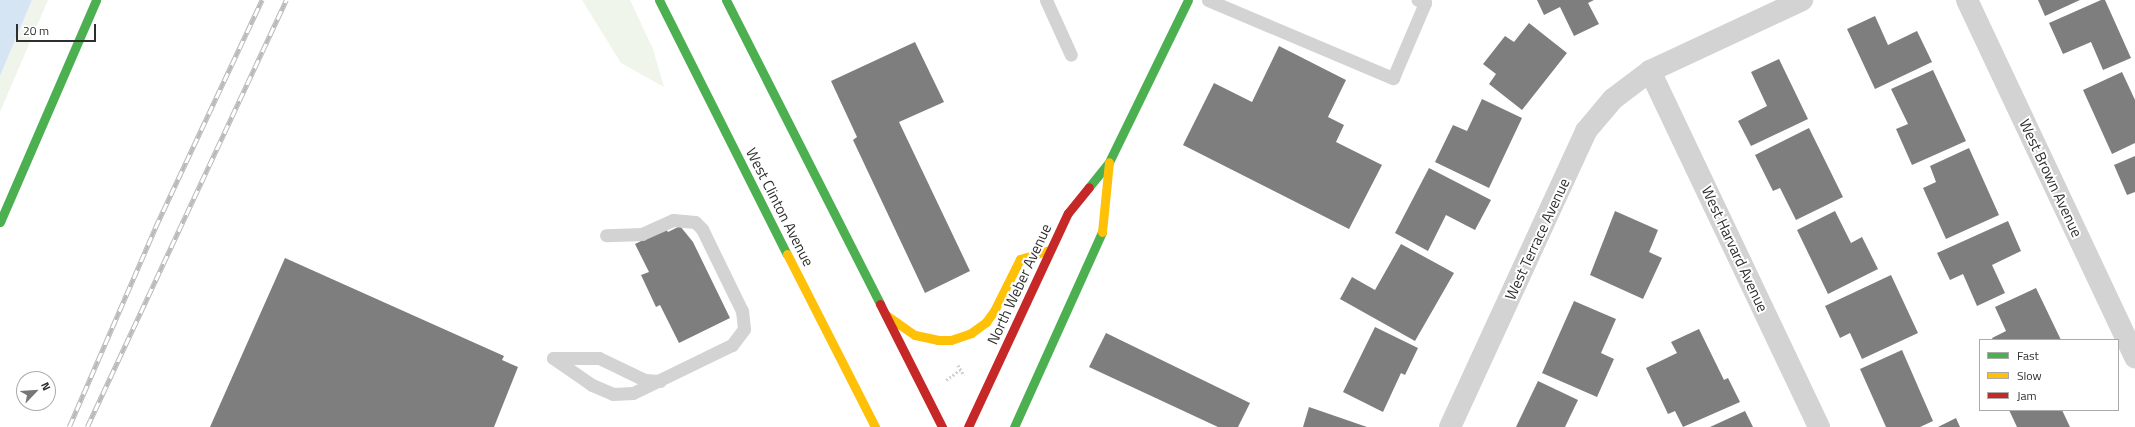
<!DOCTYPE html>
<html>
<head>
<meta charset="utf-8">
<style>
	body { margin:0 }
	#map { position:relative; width:2135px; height:427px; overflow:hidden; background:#fff; font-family:"Titillium Web",sans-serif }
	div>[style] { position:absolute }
	.green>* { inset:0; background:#eff5eb }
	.water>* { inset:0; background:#d6e5f4 }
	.building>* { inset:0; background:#7e7e7e }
	.path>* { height:2.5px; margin-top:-1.25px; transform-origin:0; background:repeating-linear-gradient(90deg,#d3d3d3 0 2px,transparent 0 4px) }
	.lane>* { height:13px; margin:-6.5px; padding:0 6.5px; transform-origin:6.5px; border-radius:6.5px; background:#d3d3d3 }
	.street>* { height:22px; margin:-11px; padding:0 11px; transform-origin:11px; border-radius:11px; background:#d3d3d3 }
	.fast>* { height:9px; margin:-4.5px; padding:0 4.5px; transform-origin:4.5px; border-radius:4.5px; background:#4caf50 }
	.slow>* { height:9px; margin:-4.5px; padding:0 4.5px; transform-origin:4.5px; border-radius:4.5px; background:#ffc107 }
	.jam>* { height:9px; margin:-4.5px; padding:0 4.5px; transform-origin:4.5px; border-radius:4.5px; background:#c62828 }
	.rail>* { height:4.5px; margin-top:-2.25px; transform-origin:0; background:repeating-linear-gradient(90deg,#fff 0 9px,#bababa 0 18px); box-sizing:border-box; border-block:1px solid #bababa }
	span { translate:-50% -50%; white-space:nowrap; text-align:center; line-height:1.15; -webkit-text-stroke:4px #fff; paint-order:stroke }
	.street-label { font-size:15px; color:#2e2e2e }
	.legend { position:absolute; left:1979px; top:339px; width:140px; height:72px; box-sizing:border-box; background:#fff; border:1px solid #ababab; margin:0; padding:5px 7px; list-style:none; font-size:12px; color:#2e2e2e }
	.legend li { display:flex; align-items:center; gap:8px; height:20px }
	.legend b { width:20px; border:1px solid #ababab }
	.north { position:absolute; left:16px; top:371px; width:40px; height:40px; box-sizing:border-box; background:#fff; border:1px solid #ababab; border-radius:50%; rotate:65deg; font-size:11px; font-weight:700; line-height:16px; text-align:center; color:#2e2e2e }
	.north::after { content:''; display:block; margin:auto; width:14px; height:18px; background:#777; clip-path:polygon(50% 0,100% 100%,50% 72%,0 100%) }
	.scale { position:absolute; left:16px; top:24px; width:80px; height:18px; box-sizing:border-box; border:2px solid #2e2e2e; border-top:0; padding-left:5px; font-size:12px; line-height:14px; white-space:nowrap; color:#2e2e2e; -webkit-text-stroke:3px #fff; paint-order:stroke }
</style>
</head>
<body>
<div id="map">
	<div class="green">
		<i style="clip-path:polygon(32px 0,48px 0,0 112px,0 76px)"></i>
		<i style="clip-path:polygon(582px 0,630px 0,653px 49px,664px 87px,621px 63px)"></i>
	</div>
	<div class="water">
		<i style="clip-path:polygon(0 0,32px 0,0 76px)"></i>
	</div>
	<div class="building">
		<i style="clip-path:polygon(1537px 0,1594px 0,1588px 3px,1599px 24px,1574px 36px,1560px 7px,1544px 15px)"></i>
		<i style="clip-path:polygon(2038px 0,2080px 0,2045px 16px)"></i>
		<i style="clip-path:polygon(2101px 0,2105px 0,2131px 58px,2103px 70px,2091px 42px,2063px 54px,2049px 23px)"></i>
		<i style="clip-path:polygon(1875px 16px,1888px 45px,1917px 31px,1932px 62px,1875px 89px,1847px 29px)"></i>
		<i style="clip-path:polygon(1529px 23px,1567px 53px,1522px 110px,1489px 84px,1496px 74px,1483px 64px,1505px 36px,1514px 42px)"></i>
		<i style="clip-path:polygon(915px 42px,944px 102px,899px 122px,970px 271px,925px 293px,853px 140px,857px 137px,831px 81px)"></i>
		<i style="clip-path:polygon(1279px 46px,1346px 80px,1328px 117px,1344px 125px,1336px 142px,1382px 165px,1349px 229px,1183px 145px,1214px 83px,1252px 102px)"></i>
		<i style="clip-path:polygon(1779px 59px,1808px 119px,1751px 146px,1738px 121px,1767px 106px,1751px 72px)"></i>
		<i style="clip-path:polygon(1933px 70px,1966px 141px,1912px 165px,1896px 129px,1908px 124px,1891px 89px)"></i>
		<i style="clip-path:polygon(2122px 72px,2135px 100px,2135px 143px,2112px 154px,2083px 90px)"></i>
		<i style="clip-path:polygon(1482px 99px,1522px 118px,1489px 188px,1435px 162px,1453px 125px,1467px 131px)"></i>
		<i style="clip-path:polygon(1809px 128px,1843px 197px,1796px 220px,1780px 188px,1773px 191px,1755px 155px)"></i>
		<i style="clip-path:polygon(1969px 148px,1999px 215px,1946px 239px,1923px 188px,1936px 182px,1930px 166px)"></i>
		<i style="clip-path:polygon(2135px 156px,2135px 192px,2127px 195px,2114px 165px)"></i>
		<i style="clip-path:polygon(1429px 168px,1491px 200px,1475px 230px,1446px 215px,1428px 251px,1395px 233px)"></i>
		<i style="clip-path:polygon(1615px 211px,1658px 230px,1649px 252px,1662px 258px,1643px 299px,1590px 275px)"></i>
		<i style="clip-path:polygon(1835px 211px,1851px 243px,1862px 237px,1878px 269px,1828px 294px,1797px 230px)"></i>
		<i style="clip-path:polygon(2008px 221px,2021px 251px,1992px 265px,2005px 293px,1977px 306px,1963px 274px,1950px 280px,1937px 253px)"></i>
		<i style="clip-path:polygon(680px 226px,693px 242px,730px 318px,679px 343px,660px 305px,656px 307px,641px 275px,649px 272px,635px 244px,666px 229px,668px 232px)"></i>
		<i style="clip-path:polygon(1401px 244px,1454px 273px,1415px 341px,1340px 299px,1352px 277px,1375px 290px)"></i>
		<i style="clip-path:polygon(285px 258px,504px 356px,502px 360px,518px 367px,494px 427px,210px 427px)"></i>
		<i style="clip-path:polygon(1891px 275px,1918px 333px,1862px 359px,1850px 333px,1840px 338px,1825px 306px)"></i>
		<i style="clip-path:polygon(2036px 288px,2061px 340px,1993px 340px,1992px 338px,2006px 331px,1995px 307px)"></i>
		<i style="clip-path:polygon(1574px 301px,1616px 319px,1601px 353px,1614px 359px,1597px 397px,1542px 373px)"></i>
		<i style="clip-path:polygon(1375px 327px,1418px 348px,1405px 375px,1401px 373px,1383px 412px,1343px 392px)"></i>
		<i style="clip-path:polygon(1699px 329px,1724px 380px,1728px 378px,1740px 402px,1683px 427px,1675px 411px,1668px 414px,1646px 368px,1677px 353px,1671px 342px)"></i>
		<i style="clip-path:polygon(1106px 333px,1250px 403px,1238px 427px,1218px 427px,1089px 367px)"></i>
		<i style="clip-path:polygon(1902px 350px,1933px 421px,1920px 427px,1886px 427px,1860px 369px)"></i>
		<i style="clip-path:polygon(1538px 381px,1578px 400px,1565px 427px,1516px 427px)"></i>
		<i style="clip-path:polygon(1309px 407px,1367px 427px,1303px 427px)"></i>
		<i style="clip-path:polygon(2009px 410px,2062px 410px,2070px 427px,2017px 427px)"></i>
		<i style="clip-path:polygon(1745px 411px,1753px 427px,1710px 427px)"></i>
		<i style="clip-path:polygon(1956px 418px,1960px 427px,1938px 427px)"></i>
	</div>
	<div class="path">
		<i style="left:958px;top:365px;width:12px;rotate:59deg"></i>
		<i style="left:946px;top:380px;width:17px;rotate:-36deg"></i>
	</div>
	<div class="lane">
		<i style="left:1046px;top:0;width:60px;rotate:65.6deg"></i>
		<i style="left:1208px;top:0;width:201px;rotate:22.9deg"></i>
		<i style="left:1393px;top:78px;width:82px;rotate:-66.9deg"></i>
		<i style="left:1425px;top:3px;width:8px;rotate:-157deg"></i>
		<i style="left:553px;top:358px;width:47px;rotate:34.7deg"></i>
		<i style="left:592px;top:385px;width:23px;rotate:23deg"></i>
		<i style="left:613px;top:394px;width:20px;rotate:-3deg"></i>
		<i style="left:633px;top:393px;width:110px;rotate:-25.9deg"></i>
		<i style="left:732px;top:345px;width:20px;rotate:-53deg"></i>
		<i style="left:744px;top:329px;width:18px;rotate:-96deg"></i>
		<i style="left:742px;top:311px;width:91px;rotate:-116deg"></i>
		<i style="left:702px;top:229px;width:10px;rotate:-135deg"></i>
		<i style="left:695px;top:222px;width:22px;rotate:-175deg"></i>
		<i style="left:673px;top:220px;width:34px;rotate:156deg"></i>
		<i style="left:642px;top:234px;width:36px;rotate:178deg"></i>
		<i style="left:553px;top:358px;width:46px"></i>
		<i style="left:599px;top:358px;width:51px;rotate:25.6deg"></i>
		<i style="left:645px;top:380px;width:15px;rotate:4deg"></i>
	</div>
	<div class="street">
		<i style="left:1967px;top:0;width:395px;rotate:64.8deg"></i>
		<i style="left:1650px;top:71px;width:394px;rotate:64.6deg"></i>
		<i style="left:1450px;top:427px;width:326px;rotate:-65.3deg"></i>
		<i style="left:1586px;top:131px;width:42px;rotate:-49.8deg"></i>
		<i style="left:1613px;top:99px;width:46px;rotate:-37.1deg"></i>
		<i style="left:1650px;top:71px;width:168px;rotate:-25deg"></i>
	</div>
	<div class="fast">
		<i style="left:659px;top:0;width:284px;rotate:63.3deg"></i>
		<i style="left:726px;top:0;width:341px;rotate:63.1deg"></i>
		<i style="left:1089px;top:187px;width:32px;rotate:-51deg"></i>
		<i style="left:1109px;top:162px;width:180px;rotate:-64deg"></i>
		<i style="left:0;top:222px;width:242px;rotate:-66.6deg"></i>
		<i style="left:1014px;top:427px;width:214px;rotate:-65.7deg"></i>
	</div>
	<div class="slow">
		<i style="left:1102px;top:232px;width:70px;rotate:-84.3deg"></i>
		<i style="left:787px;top:254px;width:194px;rotate:63deg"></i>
		<i style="left:886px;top:315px;width:35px;rotate:35deg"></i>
		<i style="left:915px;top:335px;width:24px;rotate:12deg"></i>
		<i style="left:938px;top:340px;width:13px"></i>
		<i style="left:951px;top:340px;width:21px;rotate:-19deg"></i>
		<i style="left:971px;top:333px;width:19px;rotate:-36deg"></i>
		<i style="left:986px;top:322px;width:14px;rotate:-54deg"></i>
		<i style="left:994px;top:311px;width:58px;rotate:-63.4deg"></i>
		<i style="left:1020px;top:259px;width:31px;rotate:-17deg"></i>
	</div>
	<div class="jam">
		<i style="left:880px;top:304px;width:138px;rotate:63.2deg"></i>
		<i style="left:968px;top:427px;width:236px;rotate:-65deg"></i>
		<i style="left:1068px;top:213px;width:33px;rotate:-51deg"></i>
	</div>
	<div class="rail">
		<i style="left:69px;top:427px;width:217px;rotate:-66.6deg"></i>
		<i style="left:155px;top:228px;width:252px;rotate:-64.9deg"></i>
		<i style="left:87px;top:427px;width:471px;rotate:-65deg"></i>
	</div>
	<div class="street-label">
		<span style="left:2051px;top:178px;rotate:65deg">West Brown Avenue</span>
		<span style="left:780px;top:207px;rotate:63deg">West Clinton Avenue</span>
		<span style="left:1537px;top:239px;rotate:-65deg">West Terrace Avenue</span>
		<span style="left:1735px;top:249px;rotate:65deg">West Harvard Avenue</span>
		<span style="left:1019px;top:284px;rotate:-65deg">North Weber Avenue</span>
	</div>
	<ul class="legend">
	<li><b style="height:5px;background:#4caf50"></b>Fast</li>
	<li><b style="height:5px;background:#ffc107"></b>Slow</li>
	<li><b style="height:5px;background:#c62828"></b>Jam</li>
	</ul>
	<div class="north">N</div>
	<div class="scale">20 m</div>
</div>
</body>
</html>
